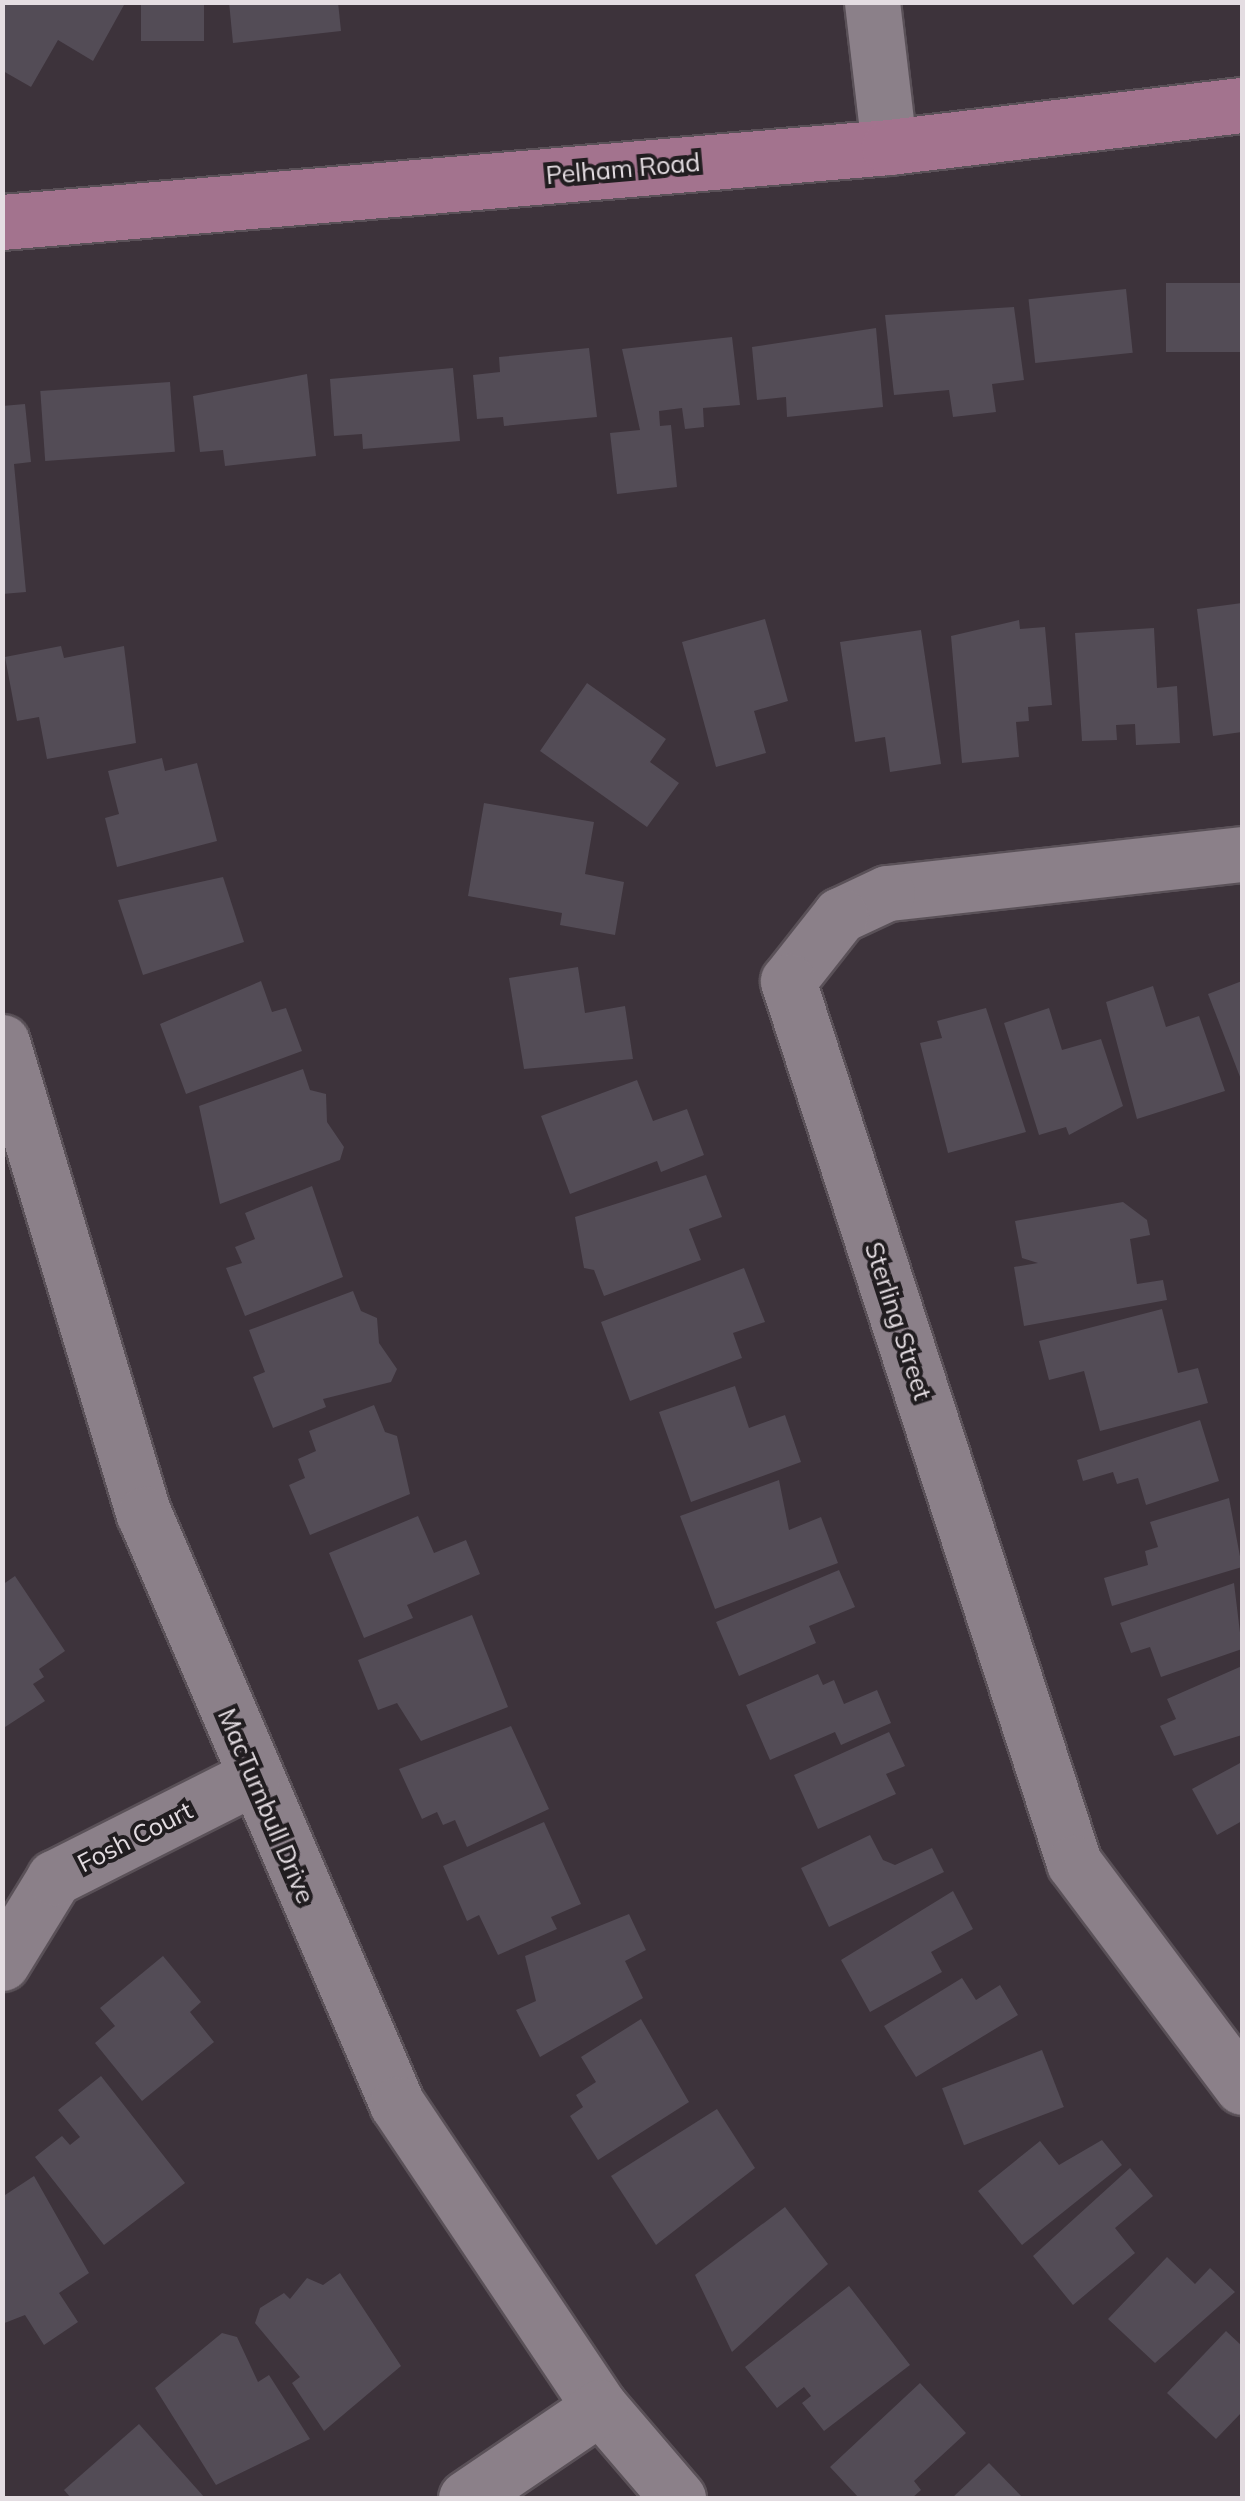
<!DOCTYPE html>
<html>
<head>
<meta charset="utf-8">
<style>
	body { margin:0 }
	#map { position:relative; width:1245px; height:2501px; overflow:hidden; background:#3d333b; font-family:Mulish,sans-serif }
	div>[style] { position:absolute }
	.building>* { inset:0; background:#534c56; transform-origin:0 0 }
	.roads { filter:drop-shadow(2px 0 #5a5158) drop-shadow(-2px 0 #5a5158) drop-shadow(0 2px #5a5158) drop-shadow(0 -2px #5a5158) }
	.street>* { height:55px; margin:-27.5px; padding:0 27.5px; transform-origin:27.5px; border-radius:27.5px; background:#8b8089 }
	.secondary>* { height:55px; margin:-27.5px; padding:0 27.5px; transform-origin:27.5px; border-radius:27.5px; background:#a3738e }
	span { translate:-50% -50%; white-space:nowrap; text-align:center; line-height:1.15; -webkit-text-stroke:8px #211d20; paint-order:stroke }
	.street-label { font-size:25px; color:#e4dde2 }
	.frame { position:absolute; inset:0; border:5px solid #e4dde2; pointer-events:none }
</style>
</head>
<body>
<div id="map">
	<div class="building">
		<i style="clip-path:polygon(3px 2px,120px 2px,124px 5px,93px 61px,58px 40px,31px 87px,3px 71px)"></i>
		<i style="left:141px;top:2px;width:63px;height:39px"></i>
		<i style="clip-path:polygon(229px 2px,338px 2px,341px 31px,233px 43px)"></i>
		<i style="left:1242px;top:283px;width:69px;height:76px;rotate:90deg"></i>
		<i style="left:1126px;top:289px;width:64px;height:98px;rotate:84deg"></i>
		<i style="clip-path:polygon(1014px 307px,1024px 380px,992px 384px,996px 412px,953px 417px,949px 390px,894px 395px,885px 315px)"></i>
		<i style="clip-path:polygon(876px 328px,883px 407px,787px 417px,786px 397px,757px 400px,752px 347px)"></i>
		<i style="clip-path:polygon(732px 337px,740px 405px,703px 408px,704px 427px,685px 429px,682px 408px,659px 411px,660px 426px,671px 425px,677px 487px,617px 494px,610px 433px,640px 430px,622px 349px)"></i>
		<i style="clip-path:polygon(589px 348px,597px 417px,504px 426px,503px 417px,477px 419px,473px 375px,500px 372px,499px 357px)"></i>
		<i style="clip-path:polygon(453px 368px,460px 441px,363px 449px,362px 434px,334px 436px,330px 379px)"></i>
		<i style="clip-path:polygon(307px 374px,316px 456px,225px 466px,223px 450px,200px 452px,193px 396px)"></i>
		<i style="left:170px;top:382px;width:70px;height:130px;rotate:86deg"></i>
		<i style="clip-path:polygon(25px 404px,31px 462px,14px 464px,26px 592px,2px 594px,2px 406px)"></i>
		<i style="clip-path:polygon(1242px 603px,1242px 732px,1213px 736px,1197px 609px)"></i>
		<i style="clip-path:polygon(765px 619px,788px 701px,754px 711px,766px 753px,716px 767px,682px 642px)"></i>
		<i style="clip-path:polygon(1019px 620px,1020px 629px,1045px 627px,1052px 705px,1028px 707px,1029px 721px,1016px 722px,1019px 757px,962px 763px,951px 636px)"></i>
		<i style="clip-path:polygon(1154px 628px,1157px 688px,1177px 686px,1180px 743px,1136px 745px,1135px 724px,1116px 725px,1117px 740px,1082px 741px,1075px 633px)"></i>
		<i style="clip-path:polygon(921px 630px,941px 764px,890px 772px,885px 737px,855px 742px,840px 642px)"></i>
		<i style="clip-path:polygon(61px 646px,64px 658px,124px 646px,136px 743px,47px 759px,39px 717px,17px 721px,5px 657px)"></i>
		<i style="clip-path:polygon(587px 683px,666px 739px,650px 762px,679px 783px,647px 827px,540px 751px)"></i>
		<i style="clip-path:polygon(162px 758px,165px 771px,197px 763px,217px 841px,117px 867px,105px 818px,119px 814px,108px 771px)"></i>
		<i style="clip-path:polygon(484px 803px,594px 822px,585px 874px,624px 882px,615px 935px,560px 925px,562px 913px,468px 896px)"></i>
		<i style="clip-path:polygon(223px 877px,244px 942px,143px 975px,118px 900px)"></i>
		<i style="clip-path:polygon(578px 967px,585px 1013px,625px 1006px,633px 1059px,524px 1069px,509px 978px)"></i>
		<i style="clip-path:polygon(261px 981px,272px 1012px,286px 1008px,302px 1051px,186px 1094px,160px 1024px)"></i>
		<i style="clip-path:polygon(1242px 981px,1242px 1082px,1208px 994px)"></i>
		<i style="clip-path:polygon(1153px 986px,1166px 1027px,1199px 1016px,1225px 1091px,1137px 1119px,1106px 1002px)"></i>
		<i style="clip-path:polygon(986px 1008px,1026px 1132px,948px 1153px,920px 1043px,942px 1038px,937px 1021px)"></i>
		<i style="clip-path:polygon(1049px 1008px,1062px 1050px,1101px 1039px,1123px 1106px,1069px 1135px,1066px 1127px,1039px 1135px,1004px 1023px)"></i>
		<i style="clip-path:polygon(303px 1069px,310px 1090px,326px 1094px,327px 1122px,344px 1147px,340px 1160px,220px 1204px,199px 1106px)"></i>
		<i style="clip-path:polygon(637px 1080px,653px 1121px,687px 1109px,704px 1155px,661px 1172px,657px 1161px,570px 1194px,541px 1116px)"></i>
		<i style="clip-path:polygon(706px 1175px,722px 1217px,689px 1229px,701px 1260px,604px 1296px,594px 1270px,584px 1268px,575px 1217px)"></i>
		<i style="clip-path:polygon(312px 1186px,343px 1277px,245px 1316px,226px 1268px,242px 1263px,235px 1247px,255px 1239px,245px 1213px)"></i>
		<i style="clip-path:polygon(1123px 1202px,1147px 1220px,1150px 1235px,1130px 1239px,1137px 1284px,1163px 1280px,1167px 1300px,1024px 1326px,1014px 1267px,1038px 1263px,1022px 1258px,1015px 1221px)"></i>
		<i style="clip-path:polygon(744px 1268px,765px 1322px,733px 1333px,742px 1358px,630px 1401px,601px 1322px)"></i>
		<i style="clip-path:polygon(353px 1291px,361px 1311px,377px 1318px,379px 1343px,397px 1369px,391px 1382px,323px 1399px,326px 1407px,273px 1428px,253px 1377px,265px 1372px,249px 1330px)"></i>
		<i style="clip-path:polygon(1162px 1309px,1178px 1373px,1198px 1368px,1208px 1403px,1100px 1431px,1084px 1371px,1049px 1380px,1039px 1341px)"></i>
		<i style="clip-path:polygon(735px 1386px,749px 1428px,785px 1415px,801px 1462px,691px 1502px,659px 1412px)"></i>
		<i style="clip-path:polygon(374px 1405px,385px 1432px,397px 1436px,410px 1494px,310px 1535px,289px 1485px,305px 1478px,298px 1459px,316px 1451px,309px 1431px)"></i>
		<i style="clip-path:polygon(1200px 1420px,1219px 1481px,1146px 1505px,1138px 1478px,1117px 1484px,1113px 1472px,1083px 1481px,1077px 1460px)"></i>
		<i style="clip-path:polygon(779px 1480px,789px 1530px,821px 1517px,838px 1563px,715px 1609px,680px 1516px)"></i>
		<i style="clip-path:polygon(1229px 1498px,1242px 1567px,1112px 1606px,1104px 1578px,1148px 1565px,1145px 1551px,1158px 1547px,1150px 1522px)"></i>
		<i style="clip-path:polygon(418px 1516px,434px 1553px,466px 1540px,480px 1574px,407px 1605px,413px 1618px,364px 1638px,329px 1553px)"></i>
		<i style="clip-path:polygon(839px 1570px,855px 1607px,809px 1626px,816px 1643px,739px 1676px,716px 1622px)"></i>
		<i style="clip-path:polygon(15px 1576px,65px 1651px,39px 1669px,44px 1677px,33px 1684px,45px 1701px,2px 1729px,2px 1585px)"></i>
		<i style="clip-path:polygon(1234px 1583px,1242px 1649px,1161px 1677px,1150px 1647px,1131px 1653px,1120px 1623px)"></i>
		<i style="clip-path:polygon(472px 1615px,508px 1707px,421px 1741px,397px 1703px,378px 1710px,358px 1660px)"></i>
		<i style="clip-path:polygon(1242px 1666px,1242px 1735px,1174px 1756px,1160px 1726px,1176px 1719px,1167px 1699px)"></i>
		<i style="clip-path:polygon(818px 1674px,823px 1685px,834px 1680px,844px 1704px,877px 1690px,891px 1723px,841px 1745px,835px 1732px,770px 1760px,746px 1705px)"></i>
		<i style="clip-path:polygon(511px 1726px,549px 1809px,467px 1847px,455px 1820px,443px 1825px,437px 1812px,422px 1819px,399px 1769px)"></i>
		<i style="clip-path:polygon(889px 1732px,905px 1766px,886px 1774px,896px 1794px,818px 1829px,794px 1775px)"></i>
		<i style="clip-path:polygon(1242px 1762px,1242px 1821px,1217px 1835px,1192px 1789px)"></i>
		<i style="clip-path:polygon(544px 1822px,581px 1904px,551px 1917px,557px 1929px,498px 1955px,479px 1915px,467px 1921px,443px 1866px)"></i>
		<i style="clip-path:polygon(870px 1835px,883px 1860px,895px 1865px,932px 1848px,944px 1872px,829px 1927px,801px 1868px)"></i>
		<i style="clip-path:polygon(953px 1891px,973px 1929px,931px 1952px,942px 1972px,870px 2012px,841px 1960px)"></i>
		<i style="clip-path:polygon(629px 1914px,646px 1950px,625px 1961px,643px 1998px,540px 2057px,516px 2010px,536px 2001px,525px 1956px)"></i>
		<i style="clip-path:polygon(163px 1956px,201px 2002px,190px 2012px,214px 2042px,142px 2101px,95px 2043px,115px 2026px,100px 2008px)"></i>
		<i style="clip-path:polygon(962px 1978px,976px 2000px,1000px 1985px,1018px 2015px,916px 2077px,884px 2026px)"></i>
		<i style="clip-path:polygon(641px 2019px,689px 2102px,598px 2160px,570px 2116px,583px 2107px,576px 2095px,596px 2082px,581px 2057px)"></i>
		<i style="left:1042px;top:2050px;width:61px;height:107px;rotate:69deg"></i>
		<i style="clip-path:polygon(101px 2076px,185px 2183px,104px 2245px,35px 2157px,62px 2136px,70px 2145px,80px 2137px,58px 2110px)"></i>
		<i style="clip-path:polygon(717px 2109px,755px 2168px,656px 2245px,611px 2176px)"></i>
		<i style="clip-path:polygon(1102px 2140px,1122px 2165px,1022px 2245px,978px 2191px,1040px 2141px,1059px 2165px)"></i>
		<i style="clip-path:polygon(1130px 2168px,1153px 2196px,1115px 2228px,1135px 2253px,1073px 2305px,1033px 2256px)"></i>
		<i style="clip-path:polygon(34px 2176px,89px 2273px,59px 2293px,78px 2322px,44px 2345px,25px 2315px,2px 2324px,2px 2197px)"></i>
		<i style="clip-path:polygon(785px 2207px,828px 2264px,732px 2352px,695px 2275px)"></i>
		<i style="clip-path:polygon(1167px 2257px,1195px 2284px,1210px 2268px,1235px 2292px,1155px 2363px,1108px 2319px)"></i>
		<i style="clip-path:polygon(340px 2273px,401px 2366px,324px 2431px,292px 2383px,300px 2377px,255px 2323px,260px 2308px,284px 2293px,290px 2299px,307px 2278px,323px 2285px)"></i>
		<i style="clip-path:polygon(849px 2286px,910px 2365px,824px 2431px,802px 2403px,811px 2396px,804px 2387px,777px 2408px,745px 2367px)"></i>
		<i style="clip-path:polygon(1226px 2331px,1242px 2346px,1242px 2412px,1216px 2439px,1167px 2393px)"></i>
		<i style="clip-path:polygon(222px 2333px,237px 2337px,258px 2382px,269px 2375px,310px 2439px,216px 2485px,155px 2388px)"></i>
		<i style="clip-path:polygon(920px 2383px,966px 2433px,914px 2481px,921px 2490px,912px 2498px,859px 2498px,830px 2467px)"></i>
		<i style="clip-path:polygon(139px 2424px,205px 2498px,71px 2498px,64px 2490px)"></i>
		<i style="clip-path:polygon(989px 2463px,1023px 2498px,952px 2498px)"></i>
	</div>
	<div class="roads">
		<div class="street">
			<i style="left:872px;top:2px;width:146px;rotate:83.3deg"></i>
			<i style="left:1242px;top:854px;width:357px;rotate:173.7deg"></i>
			<i style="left:887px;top:893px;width:52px;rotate:154.9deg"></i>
			<i style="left:840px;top:915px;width:84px;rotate:128.2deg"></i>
			<i style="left:788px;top:981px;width:927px;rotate:72.03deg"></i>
			<i style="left:1074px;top:1863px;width:280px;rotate:53.1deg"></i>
			<i style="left:2px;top:1042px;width:493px;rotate:73.3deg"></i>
			<i style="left:144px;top:1514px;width:642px;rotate:66.79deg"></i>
			<i style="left:397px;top:2104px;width:365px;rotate:56.2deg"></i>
			<i style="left:600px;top:2407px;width:120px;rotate:49.4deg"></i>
			<i style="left:2px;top:1963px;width:100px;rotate:-58.5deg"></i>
			<i style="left:54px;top:1878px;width:222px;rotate:-26.8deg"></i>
			<i style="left:466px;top:2498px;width:162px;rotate:-34.2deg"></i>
		</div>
		<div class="secondary">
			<i style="left:2px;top:222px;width:890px;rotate:-4.83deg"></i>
			<i style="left:889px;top:147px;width:355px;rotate:-6.8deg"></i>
		</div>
	</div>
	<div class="street-label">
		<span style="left:623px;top:169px;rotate:-5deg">Pelham Road</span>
		<span style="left:898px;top:1321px;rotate:72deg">Sterling Street</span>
		<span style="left:266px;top:1806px;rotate:67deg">MacTurnbull Drive</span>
		<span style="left:135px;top:1837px;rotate:-27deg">Fosh Court</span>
	</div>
	<div class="frame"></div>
</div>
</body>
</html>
